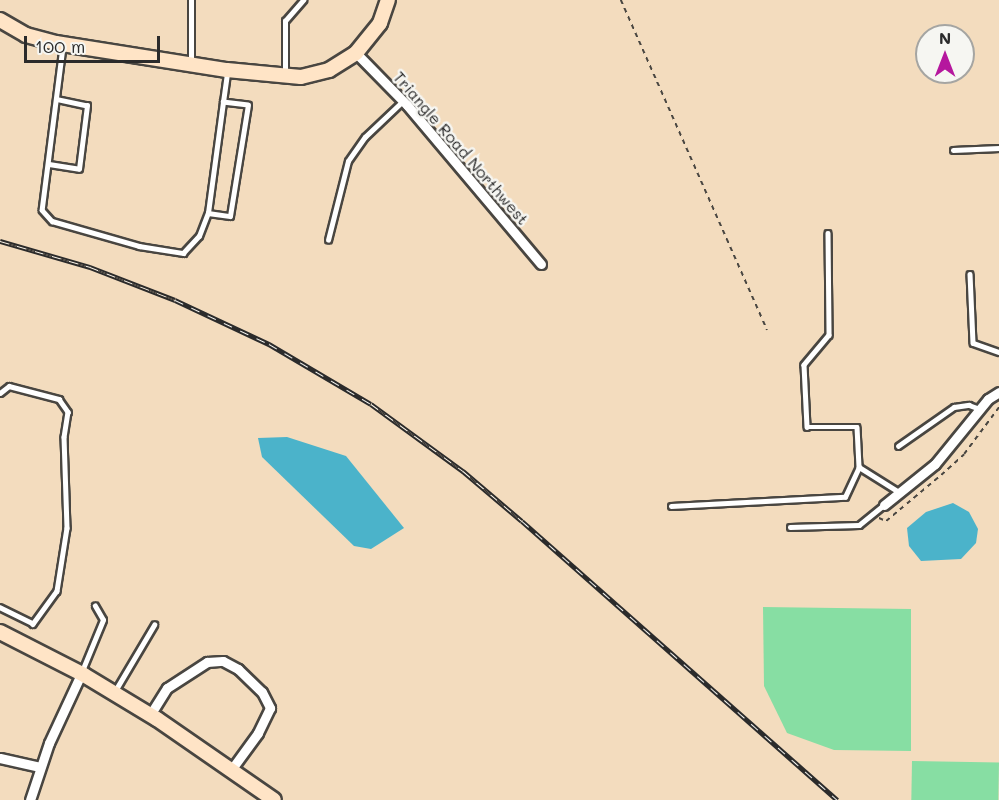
<!DOCTYPE html>
<html>
<head>
<meta charset="utf-8">
<style>
	body { margin:0 }
	#map { position:relative; width:999px; height:800px; overflow:hidden; background:#f3dcbe; font-family:Mali,sans-serif }
	div>[style] { position:absolute }
	.green>* { inset:0; background:#87dea3; transform-origin:0 0 }
	.water>* { inset:0; background:#4bb3ca }
	.path>* { height:1.5px; margin-top:-0.75px; transform-origin:0; background:repeating-linear-gradient(90deg,#494641 0 4.5px,transparent 0 9px) }
	.roads { filter:drop-shadow(2px 0 #494641) drop-shadow(-2px 0 #494641) drop-shadow(0 2px #494641) drop-shadow(0 -2px #494641) }
	.lane>* { height:4.5px; margin:-2.25px; padding:0 2.25px; transform-origin:2.25px; border-radius:2.25px; background:#fff }
	.street>* { height:9px; margin:-4.5px; padding:0 4.5px; transform-origin:4.5px; border-radius:4.5px; background:#fff }
	.secondary>* { height:14px; margin:-7px; padding:0 7px; transform-origin:7px; border-radius:7px; background:#ffe4c6 }
	.rail>* { height:5px; margin-top:-2.5px; transform-origin:0; background:repeating-linear-gradient(90deg,#f6f6f2 0 9px,#2b2b2b 0 18px); box-sizing:border-box; border-block:2px solid #2b2b2b }
	span { translate:-50% -50%; white-space:nowrap; text-align:center; line-height:1.15; -webkit-text-stroke:5px #f6f6f2; paint-order:stroke }
	.street-label { font-size:16px; color:#2b2b2b }
	.north { position:absolute; left:915px; top:24px; width:60px; height:60px; box-sizing:border-box; background:#f6f6f2; border:2px solid #a5a5a2; border-radius:50%; rotate:0deg; font-size:16px; font-weight:700; line-height:24px; text-align:center; color:#2b2b2b }
	.north::after { content:''; display:block; margin:auto; width:21px; height:27px; background:#b5179e; clip-path:polygon(50% 0,100% 100%,50% 72%,0 100%) }
	.scale { position:absolute; left:24px; top:36px; width:136px; height:27px; box-sizing:border-box; border:3px solid #2b2b2b; border-top:0; padding-left:8px; font-size:18px; line-height:21px; white-space:nowrap; color:#2b2b2b; -webkit-text-stroke:4px #f6f6f2; paint-order:stroke }
</style>
</head>
<body>
<div id="map">
	<div class="green">
		<i style="clip-path:polygon(763px 607px,911px 609px,911px 751px,834px 750px,787px 733px,764px 686px)"></i>
		<i style="left:912px;top:761px;width:87px;height:39px;rotate:1deg"></i>
	</div>
	<div class="water">
		<i style="clip-path:polygon(287px 437px,346px 456px,404px 528px,371px 549px,354px 546px,262px 457px,258px 438px)"></i>
		<i style="clip-path:polygon(953px 503px,969px 512px,978px 529px,976px 543px,961px 559px,921px 561px,909px 546px,907px 528px,926px 512px)"></i>
	</div>
	<div class="path">
		<i style="left:621px;top:0;width:361px;rotate:66.1deg"></i>
		<i style="left:879px;top:518px;width:8px;rotate:23deg"></i>
		<i style="left:886px;top:521px;width:72px;rotate:-39.9deg"></i>
		<i style="left:941px;top:475px;width:31px;rotate:-42deg"></i>
		<i style="left:964px;top:454px;width:59px;rotate:-53.3deg"></i>
	</div>
	<div class="roads">
		<div class="lane">
			<i style="left:63px;top:47px;width:164px;rotate:97.3deg"></i>
			<i style="left:42px;top:210px;width:15px;rotate:48deg"></i>
			<i style="left:52px;top:221px;width:91px;rotate:16deg"></i>
			<i style="left:139px;top:246px;width:45px;rotate:9deg"></i>
			<i style="left:183px;top:253px;width:23px;rotate:-47deg"></i>
			<i style="left:199px;top:236px;width:25px;rotate:-69deg"></i>
			<i style="left:208px;top:213px;width:22px;rotate:8deg"></i>
			<i style="left:230px;top:216px;width:112px;rotate:-80.8deg"></i>
			<i style="left:248px;top:105px;width:25px;rotate:-173deg"></i>
			<i style="left:223px;top:102px;width:30px;rotate:-82deg"></i>
			<i style="left:191px;top:62px;width:62px;rotate:-90deg"></i>
			<i style="left:285px;top:74px;width:53px;rotate:-90deg"></i>
			<i style="left:285px;top:21px;width:28px;rotate:-49deg"></i>
			<i style="left:953px;top:150px;width:46px;rotate:-2.5deg"></i>
			<i style="left:49px;top:164px;width:30px;rotate:9deg"></i>
			<i style="left:79px;top:169px;width:64px;rotate:-82.8deg"></i>
			<i style="left:87px;top:106px;width:30px;rotate:-168deg"></i>
			<i style="left:208px;top:213px;width:112px;rotate:-82.3deg"></i>
			<i style="left:828px;top:233px;width:102px;rotate:89.4deg"></i>
			<i style="left:829px;top:335px;width:39px;rotate:130deg"></i>
			<i style="left:804px;top:365px;width:62px;rotate:87.2deg"></i>
			<i style="left:807px;top:427px;width:50px"></i>
			<i style="left:857px;top:427px;width:40px;rotate:87.1deg"></i>
			<i style="left:859px;top:467px;width:47px;rotate:32deg"></i>
			<i style="left:328px;top:240px;width:81px;rotate:-75.8deg"></i>
			<i style="left:348px;top:161px;width:29px;rotate:-55deg"></i>
			<i style="left:365px;top:137px;width:52px;rotate:-43.5deg"></i>
			<i style="left:970px;top:274px;width:69px;rotate:87.5deg"></i>
			<i style="left:973px;top:343px;width:28px;rotate:19deg"></i>
			<i style="left:0;top:393px;width:11px;rotate:-38deg"></i>
			<i style="left:9px;top:386px;width:52px;rotate:14.6deg"></i>
			<i style="left:59px;top:399px;width:16px;rotate:55deg"></i>
			<i style="left:68px;top:412px;width:25px;rotate:99deg"></i>
			<i style="left:64px;top:437px;width:91px;rotate:88.1deg"></i>
			<i style="left:67px;top:528px;width:64px;rotate:99deg"></i>
			<i style="left:57px;top:591px;width:41px;rotate:126deg"></i>
			<i style="left:33px;top:624px;width:37px;rotate:-154deg"></i>
			<i style="left:898px;top:446px;width:68px;rotate:-34.9deg"></i>
			<i style="left:954px;top:407px;width:15px;rotate:-8deg"></i>
			<i style="left:969px;top:405px;width:12px;rotate:20deg"></i>
			<i style="left:671px;top:506px;width:174px;rotate:-3deg"></i>
			<i style="left:845px;top:497px;width:33px;rotate:-65deg"></i>
			<i style="left:790px;top:527px;width:69px;rotate:-1.7deg"></i>
			<i style="left:859px;top:525px;width:32px;rotate:-39deg"></i>
			<i style="left:82px;top:671px;width:55px;rotate:-67.6deg"></i>
			<i style="left:103px;top:620px;width:16px;rotate:-120deg"></i>
			<i style="left:115px;top:691px;width:77px;rotate:-59.4deg"></i>
		</div>
		<div class="street">
			<i style="left:356px;top:53px;width:73px;rotate:45.6deg"></i>
			<i style="left:407px;top:105px;width:208px;rotate:49.9deg"></i>
			<i style="left:884px;top:505px;width:65px;rotate:-38.8deg"></i>
			<i style="left:935px;top:464px;width:84px;rotate:-50.8deg"></i>
			<i style="left:988px;top:399px;width:13px;rotate:-32deg"></i>
			<i style="left:150px;top:715px;width:32px;rotate:-58deg"></i>
			<i style="left:167px;top:688px;width:48px;rotate:-33deg"></i>
			<i style="left:207px;top:662px;width:16px;rotate:-4deg"></i>
			<i style="left:223px;top:661px;width:17px;rotate:28deg"></i>
			<i style="left:238px;top:669px;width:33px;rotate:44deg"></i>
			<i style="left:262px;top:692px;width:18px;rotate:63deg"></i>
			<i style="left:270px;top:708px;width:28px;rotate:116deg"></i>
			<i style="left:258px;top:733px;width:46px;rotate:126.1deg"></i>
			<i style="left:0;top:758px;width:41px;rotate:12.7deg"></i>
			<i style="left:30px;top:800px;width:60px;rotate:-71.6deg"></i>
			<i style="left:49px;top:743px;width:76px;rotate:-65.1deg"></i>
		</div>
		<div class="secondary">
			<i style="left:0;top:20px;width:30px;rotate:30deg"></i>
			<i style="left:26px;top:35px;width:31px;rotate:15deg"></i>
			<i style="left:56px;top:43px;width:173px;rotate:9deg"></i>
			<i style="left:227px;top:70px;width:74px;rotate:5.4deg"></i>
			<i style="left:301px;top:77px;width:29px;rotate:-14deg"></i>
			<i style="left:329px;top:70px;width:32px;rotate:-32deg"></i>
			<i style="left:356px;top:53px;width:38px;rotate:-51deg"></i>
			<i style="left:380px;top:23px;width:24px;rotate:-71deg"></i>
			<i style="left:0;top:632px;width:94px;rotate:27.1deg"></i>
			<i style="left:84px;top:675px;width:85px;rotate:31.1deg"></i>
			<i style="left:157px;top:719px;width:142px;rotate:34.7deg"></i>
		</div>
	</div>
	<div class="rail">
		<i style="left:0;top:241px;width:94px;rotate:16.1deg"></i>
		<i style="left:90px;top:267px;width:91px;rotate:21.2deg"></i>
		<i style="left:175px;top:300px;width:104px;rotate:25.1deg"></i>
		<i style="left:269px;top:344px;width:118px;rotate:30.5deg"></i>
		<i style="left:371px;top:404px;width:114px;rotate:36.1deg"></i>
		<i style="left:463px;top:471px;width:77px;rotate:40.3deg"></i>
		<i style="left:522px;top:521px;width:421px;rotate:41.5deg"></i>
	</div>
	<div class="street-label">
		<span style="left:461px;top:148px;rotate:49deg">Triangle Road Northwest</span>
	</div>
	<div class="north">N</div>
	<div class="scale">100 m</div>
</div>
</body>
</html>
